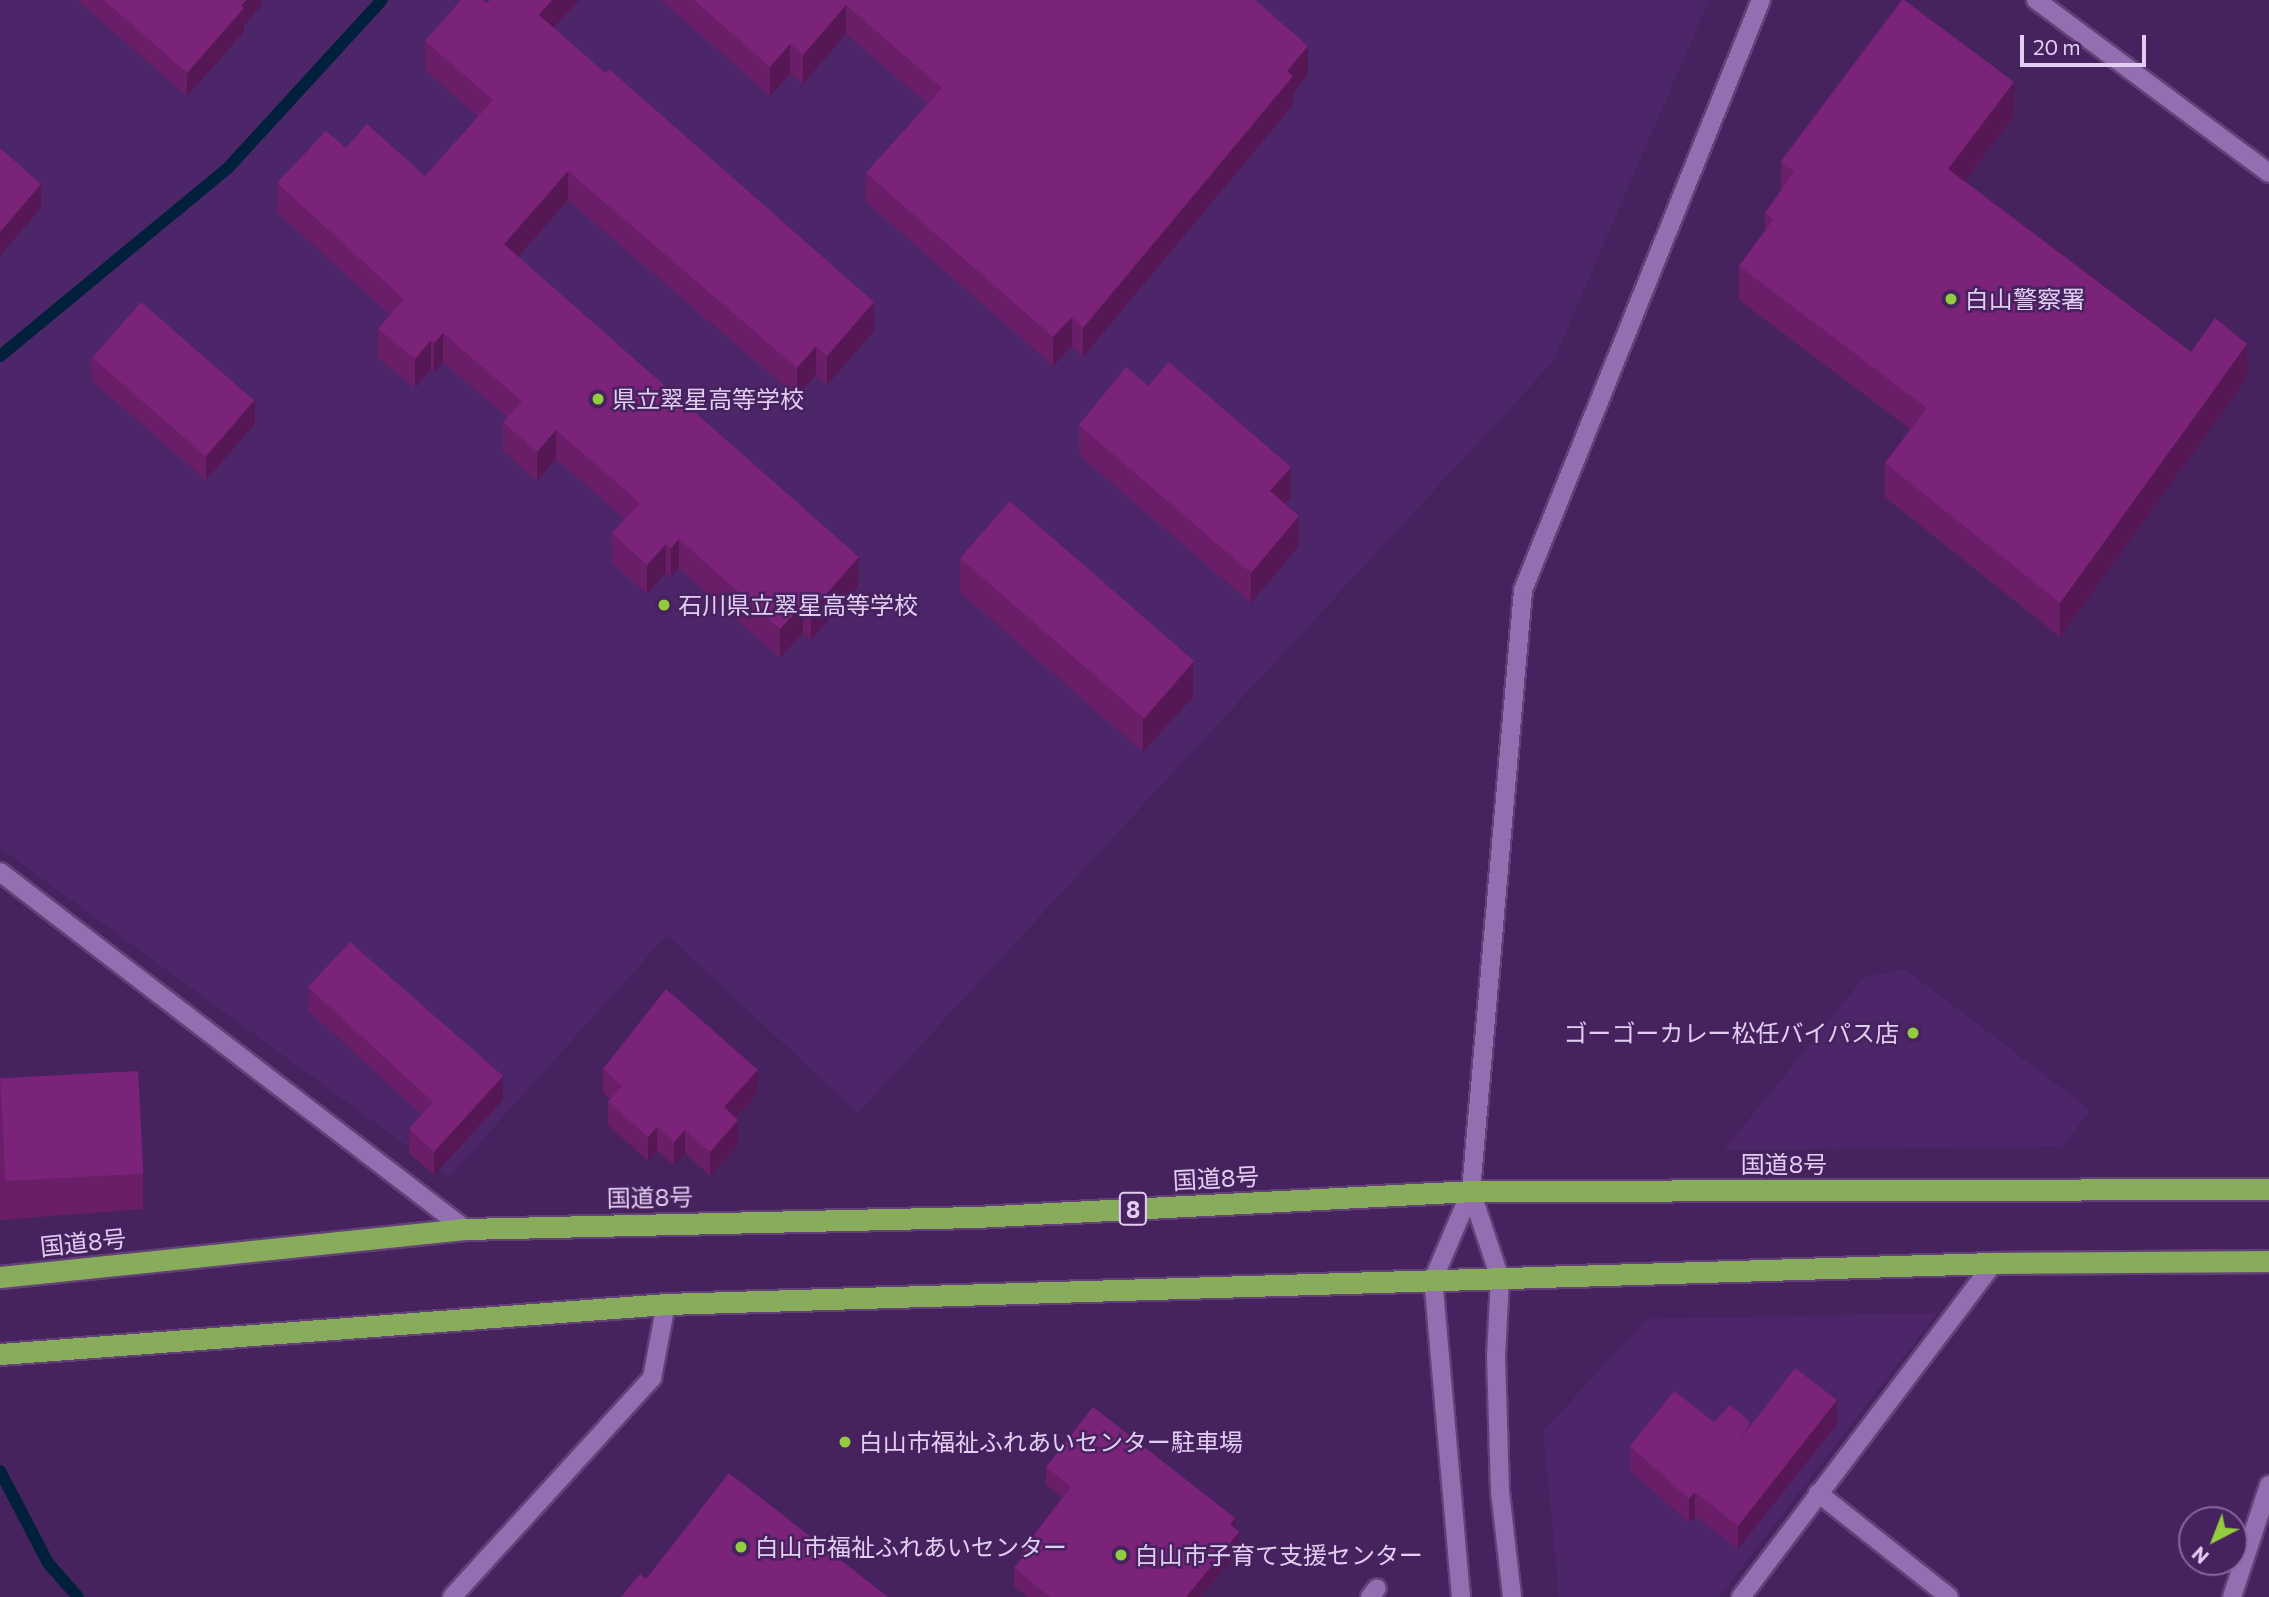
<!DOCTYPE html>
<html>
<head>
<meta charset="utf-8">
<style>
	body { margin:0 }
	#map { position:relative; width:2269px; height:1597px; overflow:hidden; background:#46225e; font-family:Commissioner,"Noto Sans JP",sans-serif }
	div>[style] { position:absolute }
	.built>* { inset:0; background:#4d2569 }
	.stream>* { height:12px; margin:-6px; padding:0 6px; transform-origin:6px; border-radius:6px; background:#01203b }
	.roads { filter:drop-shadow(2px 0 #624177) drop-shadow(-2px 0 #624177) drop-shadow(0 2px #624177) drop-shadow(0 -2px #624177) }
	.street>* { height:18px; margin:-9px; padding:0 9px; transform-origin:9px; border-radius:9px; background:#936eb1 }
	.secondary>* { height:18px; margin:-9px; padding:0 9px; transform-origin:9px; border-radius:9px; background:#936eb1 }
	.highway>* { height:21px; margin:-10.5px; padding:0 10.5px; transform-origin:10.5px; border-radius:10.5px; background:#88ac5b }
	.wall>* { inset:0; background:#691e67 }
	.shaded-wall>* { inset:0; background:#551854 }
	.building>* { inset:0; background:#7a2378; transform-origin:0 0 }
	.dots>* { width:19px; height:19px; translate:-50% -50%; box-sizing:border-box; border:4px solid #46225e; border-radius:50% }
	span { translate:-50% -50%; white-space:nowrap; text-align:center; line-height:1.15; -webkit-text-stroke:5px #46225e; paint-order:stroke }
	.shield-label span { padding:2px 5px; background:#46225e; border:2px solid; border-radius:5px; -webkit-text-stroke-width:0 }
	.shield-label { font-size:23px; color:#e1cef2; font-weight:700 }
	.poi-label { font-size:24px; color:#e1cef2 }
	.left { translate:0 -50%; text-align:left }
	.right { translate:-100% -50%; text-align:right }
	.street-label { font-size:24px; color:#e1cef2 }
	.north { position:absolute; left:2178px; top:1506px; width:70px; height:70px; box-sizing:border-box; background:#46225e; border:2px solid #846799; border-radius:50%; rotate:222deg; font-size:19px; font-weight:700; line-height:28px; text-align:center; color:#e1cef2 }
	.north::after { content:''; display:block; margin:auto; width:24px; height:32px; background:#93cc3d; clip-path:polygon(50% 0,100% 100%,50% 72%,0 100%) }
	.scale { position:absolute; left:2020px; top:35px; width:126px; height:32px; box-sizing:border-box; border:4px solid #e1cef2; border-top:0; padding-left:9px; font-size:21px; line-height:24px; white-space:nowrap; color:#e1cef2; -webkit-text-stroke:5px #46225e; paint-order:stroke }
</style>
</head>
<body>
<div id="map">
	<div class="built">
		<i style="clip-path:polygon(0 0,1709px 0,1553px 362px,858px 1113px,667px 935px,449px 1177px,0 848px)"></i>
		<i style="clip-path:polygon(1905px 969px,2091px 1110px,2062px 1147px,1724px 1150px,1864px 977px)"></i>
		<i style="clip-path:polygon(1937px 1313px,1719px 1597px,1559px 1597px,1543px 1431px,1647px 1319px)"></i>
	</div>
	<div class="stream">
		<i style="left:0;top:356px;width:294px;rotate:-39.5deg"></i>
		<i style="left:227px;top:169px;width:229px;rotate:-47.5deg"></i>
		<i style="left:0;top:1471px;width:104px;rotate:62.4deg"></i>
		<i style="left:48px;top:1563px;width:45px;rotate:48.6deg"></i>
	</div>
	<div class="roads">
		<div class="street">
			<i style="left:2036px;top:0;width:290px;rotate:36.6deg"></i>
			<i style="left:0;top:872px;width:586px;rotate:37.51deg"></i>
			<i style="left:1818px;top:1493px;width:167px;rotate:38.4deg"></i>
			<i style="left:1370px;top:1597px;width:11px;rotate:-52deg"></i>
			<i style="left:1741px;top:1597px;width:419px;rotate:-52.9deg"></i>
			<i style="left:2232px;top:1597px;width:118px;rotate:-71.7deg"></i>
		</div>
		<div class="secondary">
			<i style="left:1471px;top:1191px;width:92px;rotate:71.6deg"></i>
			<i style="left:1500px;top:1278px;width:78px;rotate:92.9deg"></i>
			<i style="left:1496px;top:1356px;width:135px;rotate:88.3deg"></i>
			<i style="left:1500px;top:1491px;width:107px;rotate:83.5deg"></i>
			<i style="left:452px;top:1597px;width:297px;rotate:-47.6deg"></i>
			<i style="left:652px;top:1378px;width:75px;rotate:-79.3deg"></i>
			<i style="left:1461px;top:1597px;width:318px;rotate:-95deg"></i>
			<i style="left:1433px;top:1280px;width:97px;rotate:-66.9deg"></i>
			<i style="left:1471px;top:1191px;width:603px;rotate:-85.05deg"></i>
			<i style="left:1523px;top:590px;width:636px;rotate:-68.03deg"></i>
		</div>
		<div class="highway">
			<i style="left:0;top:1277px;width:467px;rotate:-5.9deg"></i>
			<i style="left:465px;top:1229px;width:511px;rotate:-1.35deg"></i>
			<i style="left:976px;top:1217px;width:496px;rotate:-3deg"></i>
			<i style="left:1471px;top:1191px;width:798px;rotate:-0.14deg"></i>
			<i style="left:0;top:1354px;width:668px;rotate:-4.29deg"></i>
			<i style="left:666px;top:1304px;width:1329px;rotate:-1.77deg"></i>
			<i style="left:1994px;top:1263px;width:275px;rotate:-0.4deg"></i>
		</div>
	</div>
	<div class="wall">
		<i style="clip-path:polygon(77px 0,262px 0,262px 5px,244px 26px,244px 32px,187px 96px)"></i>
		<i style="clip-path:polygon(579px 0,554px 28px,874px 331px,827px 385px,816px 375px,797px 397px,568px 200px,518px 257px,859px 586px,811px 640px,803px 633px,780px 658px,679px 568px,671px 577px,666px 573px,647px 594px,612px 563px,612px 533px,625px 519px,556px 459px,537px 481px,503px 451px,503px 422px,507px 417px,443px 362px,434px 372px,431px 369px,415px 388px,378px 358px,378px 329px,390px 315px,277px 212px,277px 183px,346px 148px,425px 176px,478px 117px,425px 70px,425px 41px,487px 3px)"></i>
		<i style="clip-path:polygon(661px 0,1255px 0,1308px 75px,1293px 93px,1293px 105px,1083px 357px,1072px 346px,1053px 366px,866px 202px,866px 173px,928px 104px,846px 34px,803px 84px,790px 74px,770px 96px)"></i>
		<i style="clip-path:polygon(2014px 116px,1965px 181px,2191px 352px,2247px 378px,2060px 637px,1885px 497px,1885px 463px,1910px 429px,1739px 300px,1739px 266px,1765px 231px,1765px 213px,1781px 190px,1781px 161px)"></i>
		<i style="clip-path:polygon(92px 358px,255px 424px,206px 480px,92px 381px)"></i>
		<i style="clip-path:polygon(1148px 386px,1291px 497px,1285px 504px,1299px 546px,1251px 603px,1079px 455px,1079px 425px)"></i>
		<i style="clip-path:polygon(960px 558px,1193px 697px,1143px 752px,960px 592px)"></i>
		<i style="clip-path:polygon(308px 987px,503px 1100px,434px 1175px,409px 1153px,409px 1129px,422px 1115px,308px 1010px)"></i>
		<i style="clip-path:polygon(603px 1069px,758px 1093px,736px 1118px,738px 1144px,710px 1176px,685px 1153px,674px 1165px,657px 1151px,648px 1161px,608px 1125px,608px 1102px,610px 1099px,603px 1093px)"></i>
		<i style="clip-path:polygon(0 1078px,143px 1174px,143px 1209px,0 1220px)"></i>
		<i style="clip-path:polygon(1837px 1424px,1738px 1549px,1695px 1516px,1689px 1523px,1630px 1470px,1630px 1446px,1750px 1426px)"></i>
		<i style="clip-path:polygon(1046px 1467px,1235px 1529px,1239px 1549px,1200px 1597px,1028px 1597px,1014px 1586px,1014px 1568px,1023px 1558px,1023px 1549px,1062px 1498px,1046px 1485px)"></i>
	</div>
	<div class="shaded-wall">
		<i style="clip-path:polygon(246px 0,262px 0,262px 5px,244px 26px,244px 32px,187px 96px,187px 73px)"></i>
		<i style="clip-path:polygon(552px 0,579px 0,539px 44px,539px 15px)"></i>
		<i style="clip-path:polygon(846px 5px,846px 34px,803px 84px,803px 55px)"></i>
		<i style="clip-path:polygon(790px 44px,790px 74px,770px 96px,770px 67px)"></i>
		<i style="clip-path:polygon(1308px 46px,1308px 75px,1293px 93px,1293px 105px,1083px 357px,1083px 328px,1287px 71px)"></i>
		<i style="clip-path:polygon(2014px 82px,2014px 116px,1948px 203px,1948px 169px)"></i>
		<i style="clip-path:polygon(568px 171px,568px 200px,504px 273px,504px 244px)"></i>
		<i style="clip-path:polygon(41px 184px,41px 208px,0 256px,0 232px)"></i>
		<i style="clip-path:polygon(874px 302px,874px 331px,827px 385px,827px 356px)"></i>
		<i style="clip-path:polygon(1072px 317px,1072px 346px,1053px 366px,1053px 337px)"></i>
		<i style="clip-path:polygon(443px 333px,443px 362px,434px 372px,434px 343px)"></i>
		<i style="clip-path:polygon(431px 340px,431px 369px,415px 388px,415px 359px)"></i>
		<i style="clip-path:polygon(2247px 344px,2247px 378px,2060px 637px,2060px 603px)"></i>
		<i style="clip-path:polygon(816px 346px,816px 375px,797px 397px,797px 368px)"></i>
		<i style="clip-path:polygon(255px 400px,255px 424px,206px 480px,206px 457px)"></i>
		<i style="clip-path:polygon(556px 430px,556px 459px,537px 481px,537px 452px)"></i>
		<i style="clip-path:polygon(1291px 467px,1291px 497px,1270px 521px,1270px 491px)"></i>
		<i style="clip-path:polygon(1299px 516px,1299px 546px,1251px 603px,1251px 573px)"></i>
		<i style="clip-path:polygon(679px 539px,679px 568px,671px 577px,671px 548px)"></i>
		<i style="clip-path:polygon(666px 544px,666px 573px,647px 594px,647px 565px)"></i>
		<i style="clip-path:polygon(859px 557px,859px 586px,811px 640px,811px 611px)"></i>
		<i style="clip-path:polygon(803px 604px,803px 633px,780px 658px,780px 629px)"></i>
		<i style="clip-path:polygon(1193px 662px,1193px 697px,1143px 752px,1143px 718px)"></i>
		<i style="clip-path:polygon(758px 1070px,758px 1093px,724px 1131px,724px 1107px)"></i>
		<i style="clip-path:polygon(503px 1076px,503px 1100px,434px 1175px,434px 1152px)"></i>
		<i style="clip-path:polygon(738px 1120px,738px 1144px,710px 1176px,710px 1152px)"></i>
		<i style="clip-path:polygon(657px 1127px,657px 1151px,648px 1161px,648px 1137px)"></i>
		<i style="clip-path:polygon(685px 1130px,685px 1153px,674px 1165px,674px 1142px)"></i>
		<i style="clip-path:polygon(1837px 1400px,1837px 1424px,1738px 1549px,1738px 1526px)"></i>
		<i style="clip-path:polygon(1695px 1492px,1695px 1516px,1689px 1523px,1689px 1499px)"></i>
		<i style="clip-path:polygon(1235px 1518px,1235px 1535px,1230px 1524px)"></i>
		<i style="clip-path:polygon(1239px 1532px,1239px 1549px,1200px 1597px,1187px 1597px,1187px 1596px)"></i>
	</div>
	<div class="building">
		<i style="clip-path:polygon(104px 0,246px 0,241px 6px,244px 8px,187px 73px)"></i>
		<i style="clip-path:polygon(461px 0,483px 0,487px 3px,490px 0,552px 0,539px 15px,605px 73px,609px 69px,874px 302px,827px 356px,816px 346px,797px 368px,568px 171px,504px 244px,859px 557px,811px 611px,803px 604px,780px 629px,679px 539px,671px 548px,666px 544px,647px 565px,612px 533px,640px 503px,556px 430px,537px 452px,503px 422px,522px 401px,443px 333px,434px 343px,431px 340px,415px 359px,378px 329px,404px 299px,277px 183px,326px 131px,346px 148px,367px 124px,425px 176px,493px 100px,425px 41px)"></i>
		<i style="clip-path:polygon(694px 0,1255px 0,1308px 46px,1287px 71px,1293px 76px,1083px 328px,1072px 317px,1053px 337px,866px 173px,942px 88px,846px 5px,803px 55px,790px 44px,770px 67px)"></i>
		<i style="clip-path:polygon(1902px 0,1904px 0,2014px 82px,1948px 169px,2191px 352px,2215px 318px,2247px 344px,2060px 603px,1885px 463px,1927px 408px,1739px 266px,1773px 220px,1765px 213px,1794px 172px,1781px 161px)"></i>
		<i style="clip-path:polygon(0 148px,41px 184px,0 232px)"></i>
		<i style="left:141px;top:302px;width:150px;height:74px;rotate:41deg"></i>
		<i style="clip-path:polygon(1169px 362px,1291px 467px,1270px 491px,1299px 516px,1251px 573px,1079px 425px,1126px 367px,1148px 386px)"></i>
		<i style="left:1010px;top:501px;width:244px;height:76px;rotate:41deg"></i>
		<i style="clip-path:polygon(350px 942px,503px 1076px,434px 1152px,409px 1129px,433px 1102px,308px 987px)"></i>
		<i style="clip-path:polygon(666px 989px,758px 1070px,724px 1107px,738px 1120px,710px 1152px,685px 1130px,674px 1142px,657px 1127px,648px 1137px,608px 1102px,622px 1086px,603px 1069px)"></i>
		<i style="left:138px;top:1071px;width:103px;height:138px;rotate:87deg"></i>
		<i style="clip-path:polygon(1795px 1368px,1837px 1400px,1738px 1526px,1695px 1492px,1689px 1499px,1630px 1446px,1674px 1391px,1714px 1422px,1730px 1405px,1750px 1422px,1739px 1441px)"></i>
		<i style="clip-path:polygon(1093px 1407px,1235px 1518px,1230px 1524px,1239px 1532px,1187px 1596px,1188px 1597px,1050px 1597px,1014px 1568px,1027px 1552px,1023px 1549px,1071px 1487px,1046px 1467px)"></i>
		<i style="clip-path:polygon(729px 1473px,888px 1597px,621px 1597px,640px 1574px,646px 1579px)"></i>
	</div>
	<div class="dots">
		<i style="left:1951px;top:299px;background:#93cc3d"></i>
		<i style="left:598px;top:399px;background:#93cc3d"></i>
		<i style="left:664px;top:605px;background:#93cc3d"></i>
		<i style="left:1913px;top:1033px;background:#93cc3d"></i>
		<i style="left:845px;top:1442px;background:#93cc3d"></i>
		<i style="left:741px;top:1547px;background:#93cc3d"></i>
		<i style="left:1121px;top:1555px;background:#93cc3d"></i>
	</div>
	<div class="shield-label">
		<span style="left:1133px;top:1209px">8</span>
	</div>
	<div class="poi-label">
		<span class="left" style="left:1965px;top:299px">白山警察署</span>
		<span class="left" style="left:612px;top:399px">県立翠星高等学校</span>
		<span class="left" style="left:678px;top:605px">石川県立翠星高等学校</span>
		<span class="right" style="left:1899px;top:1033px">ゴーゴーカレー松任バイパス店</span>
		<span class="left" style="left:859px;top:1442px">白山市福祉ふれあいセンター駐車場</span>
		<span class="left" style="left:755px;top:1547px">白山市福祉ふれあいセンター</span>
		<span class="left" style="left:1135px;top:1555px">白山市子育て支援センター</span>
	</div>
	<div class="street-label">
		<span style="left:1784px;top:1164px">国道8号</span>
		<span style="left:1216px;top:1178px;rotate:-3deg">国道8号</span>
		<span style="left:650px;top:1197px;rotate:-1deg">国道8号</span>
		<span style="left:83px;top:1242px;rotate:-6deg">国道8号</span>
	</div>
	<div class="north">N</div>
	<div class="scale">20 m</div>
</div>
</body>
</html>
